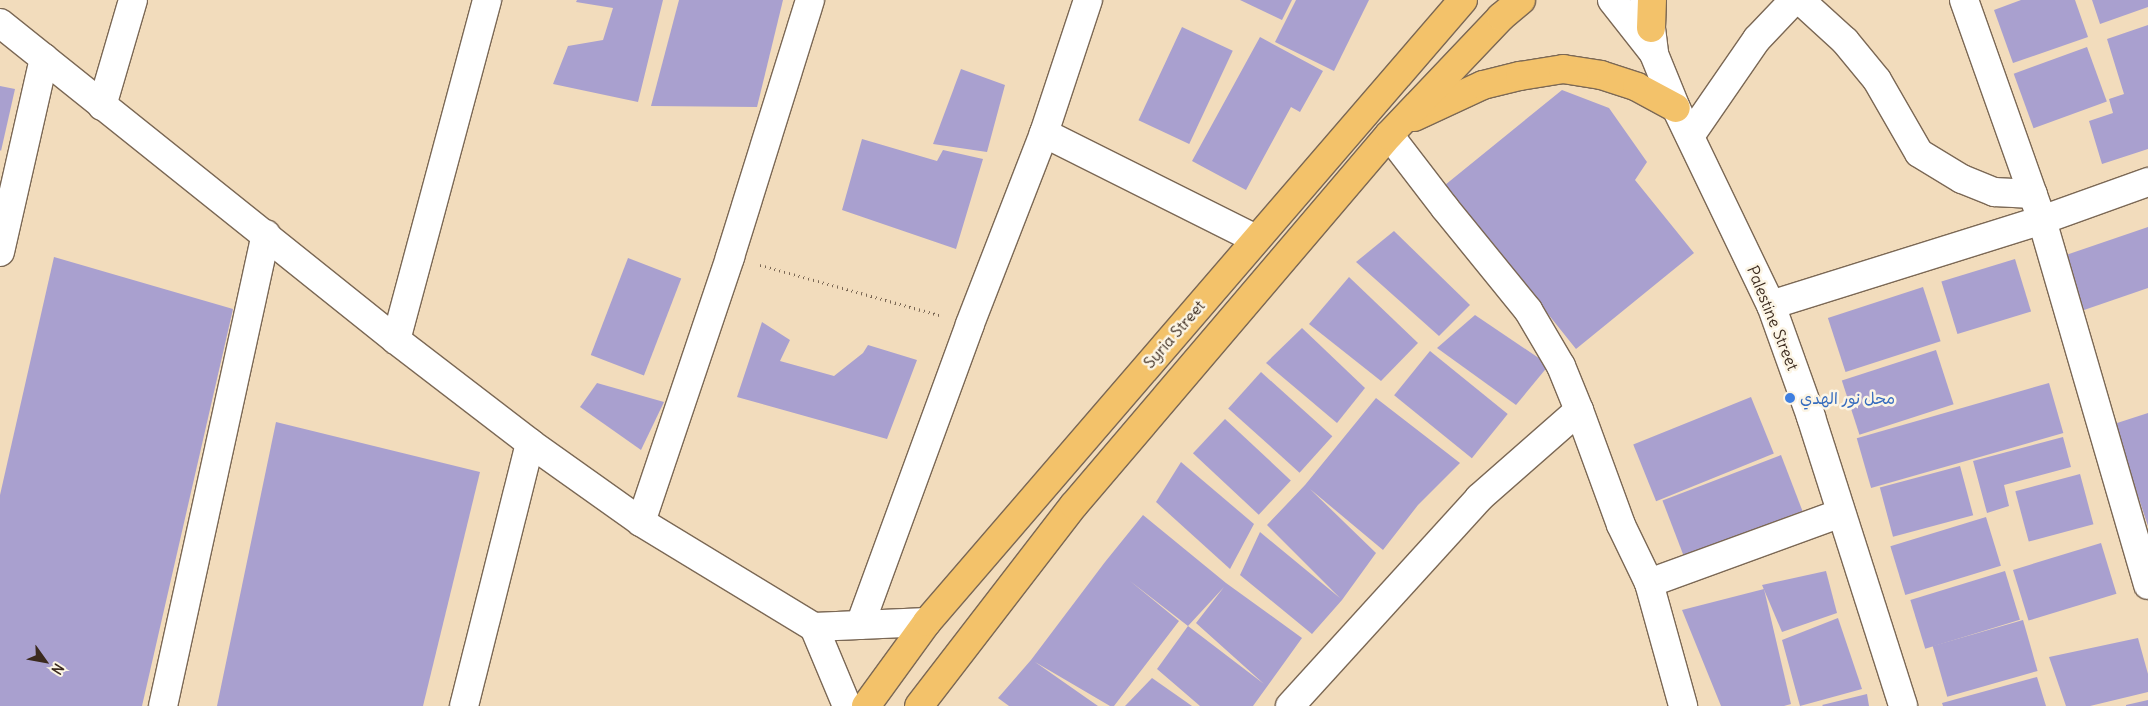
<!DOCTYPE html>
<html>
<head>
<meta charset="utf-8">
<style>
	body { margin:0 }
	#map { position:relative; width:2148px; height:706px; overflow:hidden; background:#f2dcbc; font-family:Delius,"Playpen Sans Arabic",sans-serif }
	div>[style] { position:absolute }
	.building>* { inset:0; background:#a9a0cf; transform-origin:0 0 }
	.path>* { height:3px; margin-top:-1.5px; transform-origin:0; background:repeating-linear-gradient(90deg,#7b6855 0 1px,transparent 0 5px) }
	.roads { filter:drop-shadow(1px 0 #7b6855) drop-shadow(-1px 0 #7b6855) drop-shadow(0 1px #7b6855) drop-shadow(0 -1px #7b6855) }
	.minor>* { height:28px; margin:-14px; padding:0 14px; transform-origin:14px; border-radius:14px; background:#fff }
	.major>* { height:28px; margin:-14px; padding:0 14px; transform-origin:14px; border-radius:14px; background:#f3c26a }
	.dots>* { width:14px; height:14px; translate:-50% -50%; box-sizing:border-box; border:2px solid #fcf5e5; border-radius:50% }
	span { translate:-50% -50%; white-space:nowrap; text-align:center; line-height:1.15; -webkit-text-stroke:5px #fcf5e5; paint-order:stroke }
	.street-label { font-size:16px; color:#3b2a1e }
	.shop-label { font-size:16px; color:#366cbe }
	.left { translate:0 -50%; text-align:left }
	.north { position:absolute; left:20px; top:636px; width:50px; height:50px; -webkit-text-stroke:4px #fcf5e5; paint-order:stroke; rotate:122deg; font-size:14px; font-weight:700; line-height:20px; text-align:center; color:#3b2a1e }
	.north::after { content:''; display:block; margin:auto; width:18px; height:22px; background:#3b2a1e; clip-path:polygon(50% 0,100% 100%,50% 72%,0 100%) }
</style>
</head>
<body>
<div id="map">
	<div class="building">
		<i style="clip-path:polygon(577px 0,663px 0,638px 102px,553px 84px,568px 46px,603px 40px,613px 8px,576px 2px)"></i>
		<i style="clip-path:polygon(679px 0,783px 0,757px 107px,651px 106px)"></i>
		<i style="clip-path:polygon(1240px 0,1292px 0,1282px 20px)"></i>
		<i style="clip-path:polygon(1296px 0,1369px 0,1334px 71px,1275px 42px)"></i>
		<i style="clip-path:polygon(2021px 0,2075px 0,2088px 37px,2013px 63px,1994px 10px)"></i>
		<i style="clip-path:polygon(2092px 0,2148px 0,2148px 7px,2100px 24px)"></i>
		<i style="clip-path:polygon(2148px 25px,2148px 149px,2102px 164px,2089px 121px,2113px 113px,2109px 99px,2124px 94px,2107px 39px)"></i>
		<i style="left:1182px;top:27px;width:56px;height:103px;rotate:25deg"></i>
		<i style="clip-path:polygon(1260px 37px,1323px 71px,1300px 112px,1291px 107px,1246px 190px,1192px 161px)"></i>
		<i style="left:2087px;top:47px;width:58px;height:78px;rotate:70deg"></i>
		<i style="clip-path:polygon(961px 69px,1005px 85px,987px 152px,933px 144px)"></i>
		<i style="clip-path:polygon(0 86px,15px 89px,1px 151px,0 150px)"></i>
		<i style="clip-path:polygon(1562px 90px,1609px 108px,1647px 162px,1635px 180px,1694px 253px,1576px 349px,1445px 185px)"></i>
		<i style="clip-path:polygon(862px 139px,937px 161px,943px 150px,983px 159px,956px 249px,842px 210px)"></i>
		<i style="clip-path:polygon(2148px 227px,2148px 288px,2084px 310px,2066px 255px)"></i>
		<i style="clip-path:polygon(1394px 231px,1470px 305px,1439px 336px,1356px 262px)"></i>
		<i style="clip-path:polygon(54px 257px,233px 309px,142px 706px,0 706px,0 495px)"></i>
		<i style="left:628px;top:258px;width:57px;height:104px;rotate:21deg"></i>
		<i style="left:2015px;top:259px;width:55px;height:77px;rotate:73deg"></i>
		<i style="clip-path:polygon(1349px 277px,1418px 343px,1381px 381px,1309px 324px)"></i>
		<i style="left:1923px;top:287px;width:57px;height:100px;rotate:72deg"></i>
		<i style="clip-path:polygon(1475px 315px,1549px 365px,1516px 405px,1437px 348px)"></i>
		<i style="clip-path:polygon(762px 322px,790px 340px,780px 361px,834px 376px,863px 353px,868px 345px,917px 360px,887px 439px,737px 397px)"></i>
		<i style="clip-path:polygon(1302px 328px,1365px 388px,1337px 423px,1266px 363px)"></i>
		<i style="left:1936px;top:350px;width:57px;height:99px;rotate:72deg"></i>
		<i style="left:1430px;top:351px;width:100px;height:57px;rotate:39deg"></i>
		<i style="left:1261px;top:372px;width:96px;height:49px;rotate:42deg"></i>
		<i style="clip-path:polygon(597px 383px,664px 402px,641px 450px,580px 407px)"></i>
		<i style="left:2049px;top:383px;width:52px;height:200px;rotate:74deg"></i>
		<i style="left:1751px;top:397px;width:61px;height:127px;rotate:68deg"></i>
		<i style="clip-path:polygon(1376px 398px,1460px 463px,1418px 505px,1383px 550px,1310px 489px,1376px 553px,1342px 600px,1312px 634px,1240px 575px,1260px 532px,1340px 598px,1267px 525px,1305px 485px)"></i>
		<i style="clip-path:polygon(2148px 413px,2148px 526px,2114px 424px)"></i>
		<i style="left:1225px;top:419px;width:90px;height:47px;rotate:43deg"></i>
		<i style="clip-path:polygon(276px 422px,480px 472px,423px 706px,217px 706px)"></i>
		<i style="clip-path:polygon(2063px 437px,2071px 467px,2004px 485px,2009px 506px,1987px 513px,1973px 461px)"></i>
		<i style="left:1781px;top:455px;width:60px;height:127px;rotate:69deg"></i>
		<i style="clip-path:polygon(1181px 462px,1254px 524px,1230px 569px,1156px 502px)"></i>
		<i style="left:1960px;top:466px;width:51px;height:83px;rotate:75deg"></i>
		<i style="left:2080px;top:474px;width:52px;height:67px;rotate:75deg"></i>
		<i style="clip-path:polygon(1143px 515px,1226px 583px,1302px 638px,1253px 706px,1200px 706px,1157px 669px,1188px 626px,1264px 684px,1196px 623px,1224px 587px,1188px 626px,1130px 581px,1179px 621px,1114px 706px,1110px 706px,1035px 662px,1098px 706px,1009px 706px,998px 698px,1031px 660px,1105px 562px)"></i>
		<i style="left:1986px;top:517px;width:51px;height:100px;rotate:73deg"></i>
		<i style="left:2101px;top:543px;width:53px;height:92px;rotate:73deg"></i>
		<i style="clip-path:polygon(1826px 571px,1837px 613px,1782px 632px,1762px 585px)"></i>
		<i style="left:2005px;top:571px;width:51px;height:99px;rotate:73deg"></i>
		<i style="clip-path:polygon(1764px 589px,1791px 704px,1784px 706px,1721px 706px,1682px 610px)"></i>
		<i style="clip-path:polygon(1838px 618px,1862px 689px,1800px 706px,1782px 640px)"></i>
		<i style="left:2023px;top:620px;width:53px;height:94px;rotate:74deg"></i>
		<i style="clip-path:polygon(2138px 638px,2148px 674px,2148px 692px,2090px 706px,2066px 706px,2049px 657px)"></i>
		<i style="clip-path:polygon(2037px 677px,2046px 706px,1943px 706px,1942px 703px)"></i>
		<i style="clip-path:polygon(1152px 678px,1192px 706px,1125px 706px)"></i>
		<i style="clip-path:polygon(1867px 694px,1869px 706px,1823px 706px,1822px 705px)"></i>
		<i style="clip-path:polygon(2148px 700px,2148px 706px,2126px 706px,2126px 705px)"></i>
	</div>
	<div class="path">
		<i style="left:760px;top:265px;width:186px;rotate:15.6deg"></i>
	</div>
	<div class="roads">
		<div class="minor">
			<i style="left:1612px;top:0;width:65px;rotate:51.9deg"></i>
			<i style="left:1800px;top:0;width:61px;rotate:42.3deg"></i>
			<i style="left:1845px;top:41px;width:50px;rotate:50.6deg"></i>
			<i style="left:1877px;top:80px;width:84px;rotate:60.1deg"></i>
			<i style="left:1919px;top:153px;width:50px;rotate:31.2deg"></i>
			<i style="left:1962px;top:179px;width:35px;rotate:22deg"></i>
			<i style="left:1994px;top:192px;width:39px;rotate:3deg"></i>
			<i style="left:1964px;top:0;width:233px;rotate:70.5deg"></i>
			<i style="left:2042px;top:220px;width:380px;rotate:73.8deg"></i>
			<i style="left:1643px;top:6px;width:23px;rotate:70deg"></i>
			<i style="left:1651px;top:28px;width:26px;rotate:83deg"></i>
			<i style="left:1654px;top:54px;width:58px;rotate:67.8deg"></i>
			<i style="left:1676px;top:108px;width:219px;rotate:64.3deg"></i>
			<i style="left:1771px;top:305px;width:119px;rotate:70.3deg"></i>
			<i style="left:1811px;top:417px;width:303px;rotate:72.3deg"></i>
			<i style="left:0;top:23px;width:507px;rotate:38.68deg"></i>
			<i style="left:396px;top:340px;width:169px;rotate:37.5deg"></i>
			<i style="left:530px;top:443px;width:136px;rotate:35.4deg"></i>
			<i style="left:641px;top:522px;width:202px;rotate:31.3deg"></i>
			<i style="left:814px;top:627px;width:113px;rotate:-2.5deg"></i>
			<i style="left:102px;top:106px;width:110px;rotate:-73.7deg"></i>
			<i style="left:1044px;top:133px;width:237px;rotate:26.6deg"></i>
			<i style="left:1389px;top:135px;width:92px;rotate:52.5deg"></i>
			<i style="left:1445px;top:208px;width:132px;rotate:50.9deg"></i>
			<i style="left:1528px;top:310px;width:65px;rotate:59.5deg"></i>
			<i style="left:1561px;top:366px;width:48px;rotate:67.8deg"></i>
			<i style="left:1690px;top:136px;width:118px;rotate:-55.4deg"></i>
			<i style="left:1757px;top:39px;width:54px;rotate:-46.5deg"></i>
			<i style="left:0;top:252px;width:199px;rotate:-77.2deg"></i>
			<i style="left:1771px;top:305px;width:284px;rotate:-17.4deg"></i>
			<i style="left:2042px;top:220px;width:113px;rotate:-19.7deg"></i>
			<i style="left:396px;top:340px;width:352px;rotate:-75deg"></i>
			<i style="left:641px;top:522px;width:280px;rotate:-71.4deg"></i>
			<i style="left:730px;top:257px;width:269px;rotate:-72.7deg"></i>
			<i style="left:1649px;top:583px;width:204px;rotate:-20deg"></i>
			<i style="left:860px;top:625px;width:320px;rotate:-69.9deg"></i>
			<i style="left:970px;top:324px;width:205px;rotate:-68.8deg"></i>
			<i style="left:1044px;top:133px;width:140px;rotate:-71.7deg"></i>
			<i style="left:814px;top:627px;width:86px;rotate:67.3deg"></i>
			<i style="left:163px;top:706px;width:483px;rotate:-77.7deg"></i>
			<i style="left:464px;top:706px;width:271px;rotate:-75.9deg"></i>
			<i style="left:1290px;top:706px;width:281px;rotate:-47.7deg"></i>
			<i style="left:1479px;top:498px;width:133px;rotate:-41.3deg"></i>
			<i style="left:1579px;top:410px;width:122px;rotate:69.9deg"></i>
			<i style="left:1621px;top:525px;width:64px;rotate:64.2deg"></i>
			<i style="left:1649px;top:583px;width:128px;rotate:74.5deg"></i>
		</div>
		<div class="major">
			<i style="left:1651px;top:28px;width:28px;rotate:-88deg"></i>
			<i style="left:1414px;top:117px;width:76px;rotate:-24.9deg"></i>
			<i style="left:1483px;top:85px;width:38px;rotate:-14deg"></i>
			<i style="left:1520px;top:76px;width:44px;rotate:-9.2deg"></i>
			<i style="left:1563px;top:69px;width:38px;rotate:9deg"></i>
			<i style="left:1601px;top:75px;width:38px;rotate:18deg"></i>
			<i style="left:1637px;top:87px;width:44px;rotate:28.3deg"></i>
			<i style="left:866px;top:706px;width:104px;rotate:-54deg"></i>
			<i style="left:927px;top:622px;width:821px;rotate:-49.25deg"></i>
			<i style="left:919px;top:706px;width:254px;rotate:-52.4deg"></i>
			<i style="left:1074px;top:505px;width:486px;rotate:-49.6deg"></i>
			<i style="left:1389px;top:135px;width:163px;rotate:-46.5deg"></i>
			<i style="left:1501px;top:17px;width:26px;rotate:-40deg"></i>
		</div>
	</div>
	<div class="dots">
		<i style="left:1790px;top:398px;background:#3f7fe0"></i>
	</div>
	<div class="street-label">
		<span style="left:1773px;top:318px;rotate:68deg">Palestine Street</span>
		<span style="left:1174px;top:334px;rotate:-49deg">Syria Street</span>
	</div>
	<div class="shop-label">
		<span class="left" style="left:1800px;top:398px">محل نور الهدي</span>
	</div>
	<div class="north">N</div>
</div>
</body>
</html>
